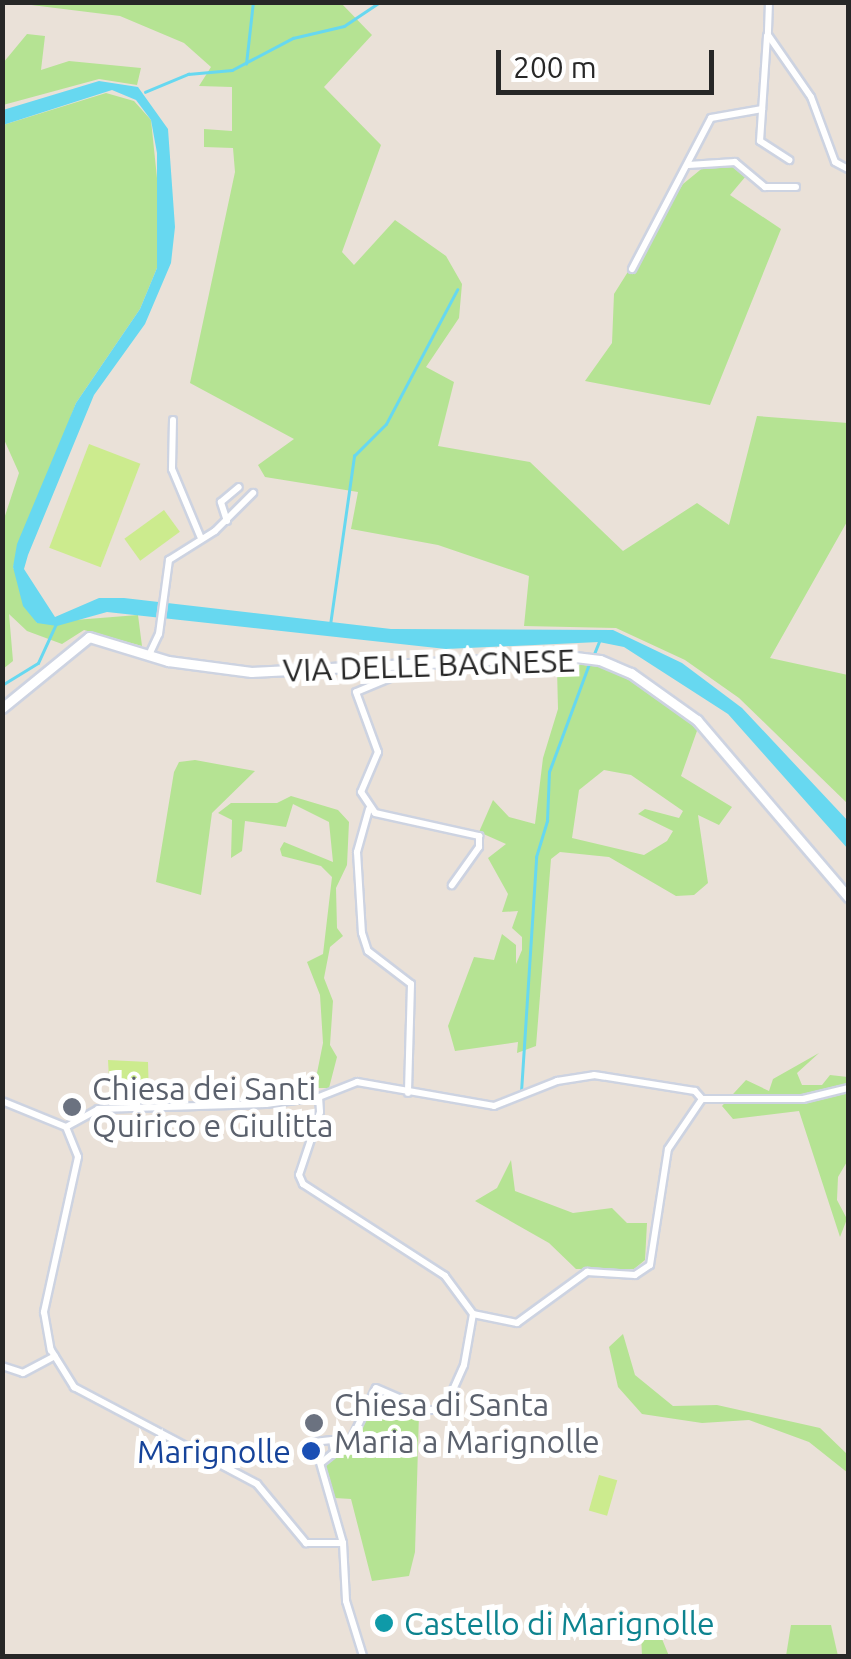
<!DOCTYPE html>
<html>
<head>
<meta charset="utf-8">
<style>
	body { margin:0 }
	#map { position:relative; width:851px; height:1659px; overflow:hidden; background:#eae1d8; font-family:Ubuntu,sans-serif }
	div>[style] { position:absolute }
	.green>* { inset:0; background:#b5e393 }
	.pitch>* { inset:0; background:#cceb8e; transform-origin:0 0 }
	.water>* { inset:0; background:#67d8f0 }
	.stream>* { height:2.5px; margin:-1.25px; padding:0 1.25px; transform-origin:1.25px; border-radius:1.25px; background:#67d8f0 }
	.roads { filter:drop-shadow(2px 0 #cdd3e1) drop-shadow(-2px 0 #cdd3e1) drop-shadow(0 2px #cdd3e1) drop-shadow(0 -2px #cdd3e1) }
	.street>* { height:6px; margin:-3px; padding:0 3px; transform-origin:3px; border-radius:3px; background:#fff }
	.secondary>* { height:9px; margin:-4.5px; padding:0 4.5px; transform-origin:4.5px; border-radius:4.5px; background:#fff }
	.dots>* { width:28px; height:28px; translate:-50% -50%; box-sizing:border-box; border:5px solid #fff; border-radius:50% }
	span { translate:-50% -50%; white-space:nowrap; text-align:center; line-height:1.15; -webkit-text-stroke:10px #fff; paint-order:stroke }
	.street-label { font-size:32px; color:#272727 }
	.worship-label { font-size:32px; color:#5b616d }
	.left { translate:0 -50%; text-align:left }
	.transit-label { font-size:32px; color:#164399 }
	.right { translate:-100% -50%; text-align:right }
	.culture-label { font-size:32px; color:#0d838f }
	.frame { position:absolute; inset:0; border:5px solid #272727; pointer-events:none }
	.scale { position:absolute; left:496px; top:50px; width:218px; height:45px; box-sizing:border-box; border:5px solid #272727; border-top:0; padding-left:12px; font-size:30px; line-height:35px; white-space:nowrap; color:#272727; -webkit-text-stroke:8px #fff; paint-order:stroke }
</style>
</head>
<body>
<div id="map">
	<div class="green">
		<i style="clip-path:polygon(15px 3px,341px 3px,372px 35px,324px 87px,381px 145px,342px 252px,354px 265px,395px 220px,446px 256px,462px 284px,459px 318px,426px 367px,454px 382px,438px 446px,530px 462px,623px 551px,697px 503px,729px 525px,757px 416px,848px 423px,848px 520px,770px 658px,848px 675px,848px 804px,739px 698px,685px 660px,616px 628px,524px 626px,529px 576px,438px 545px,351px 529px,358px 492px,265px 477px,258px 465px,294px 439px,190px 383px,235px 172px,233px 148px,204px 147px,204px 129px,232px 131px,232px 87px,199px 86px,211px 67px,184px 43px,120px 16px)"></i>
		<i style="clip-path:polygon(27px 34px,45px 36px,41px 70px,69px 61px,141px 68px,137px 85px,99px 79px,3px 105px,3px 63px)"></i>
		<i style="clip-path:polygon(106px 93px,134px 101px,151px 120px,160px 207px,157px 268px,140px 309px,76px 403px,13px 567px,37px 623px,138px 615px,142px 646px,84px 630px,62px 644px,27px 631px,9px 614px,13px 661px,3px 669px,3px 522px,19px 473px,2px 435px,3px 125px)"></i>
		<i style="clip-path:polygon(730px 165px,746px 176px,730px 195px,781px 229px,710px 405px,585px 381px,612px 343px,614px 294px,683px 184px,705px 166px)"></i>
		<i style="clip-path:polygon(evenodd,572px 661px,614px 669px,673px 705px,698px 728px,681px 776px,732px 807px,719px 825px,698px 815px,708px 883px,694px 895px,676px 896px,609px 857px,560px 852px,551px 859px,536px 1046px,517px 1053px,518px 1042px,455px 1051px,448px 1026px,474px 957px,494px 960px,502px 934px,516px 945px,516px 964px,522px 950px,522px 937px,512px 928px,518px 911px,502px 912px,508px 894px,488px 858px,506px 844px,479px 832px,493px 800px,509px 817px,535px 824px,543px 758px,558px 709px,557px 669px,572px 661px,604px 770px,631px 775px,683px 811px,679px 818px,645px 809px,638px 814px,673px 831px,667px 841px,644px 855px,572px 838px,579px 790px,604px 770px)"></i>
		<i style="clip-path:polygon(195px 760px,255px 771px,212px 813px,201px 895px,156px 882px,174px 772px,179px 762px)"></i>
		<i style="clip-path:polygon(291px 796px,338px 810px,349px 822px,347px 865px,336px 888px,337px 928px,343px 936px,330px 947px,324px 978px,333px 1001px,330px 1045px,337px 1057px,329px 1088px,314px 1088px,323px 1043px,320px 995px,307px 962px,323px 954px,332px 877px,321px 866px,282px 856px,280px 849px,284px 842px,333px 862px,329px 822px,293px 804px,286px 827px,245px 821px,242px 851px,231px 858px,232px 820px,218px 813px,231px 803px,277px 803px)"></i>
		<i style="clip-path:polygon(819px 1053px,797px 1073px,802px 1085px,822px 1085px,830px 1075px,848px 1077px,848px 1160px,838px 1177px,837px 1200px,847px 1219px,840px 1237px,799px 1111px,733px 1119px,722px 1106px,746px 1080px,769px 1091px,773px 1079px)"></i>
		<i style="clip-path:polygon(511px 1160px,515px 1191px,573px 1213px,612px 1208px,627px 1223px,647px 1223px,645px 1260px,634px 1269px,576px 1269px,549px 1243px,475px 1201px,497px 1188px)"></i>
		<i style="clip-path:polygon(623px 1334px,635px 1375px,673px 1406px,717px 1405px,820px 1428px,848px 1455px,848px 1473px,809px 1442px,749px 1420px,702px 1423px,642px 1414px,618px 1387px,609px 1347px)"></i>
		<i style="clip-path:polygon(378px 1393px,419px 1413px,415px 1552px,409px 1576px,372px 1581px,351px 1499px,335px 1498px,325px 1463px,355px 1442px)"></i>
		<i style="clip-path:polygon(653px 1617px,669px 1656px,642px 1656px,641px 1633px,612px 1628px)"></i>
		<i style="clip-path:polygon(791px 1625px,831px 1625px,838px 1656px,786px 1656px)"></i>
	</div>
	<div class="pitch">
		<i style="left:89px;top:444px;width:55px;height:111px;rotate:21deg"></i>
		<i style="left:164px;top:510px;width:27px;height:49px;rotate:54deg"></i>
		<i style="clip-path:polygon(108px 1060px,148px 1062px,149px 1101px,110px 1098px)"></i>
		<i style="left:599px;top:1475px;width:19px;height:37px;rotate:16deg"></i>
	</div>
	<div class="water">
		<i style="clip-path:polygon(99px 81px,138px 87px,168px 129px,175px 227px,171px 263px,145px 324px,94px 395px,28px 555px,24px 569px,55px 617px,99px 598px,124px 598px,391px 629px,613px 630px,682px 663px,742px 708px,848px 821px,848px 849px,728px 714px,624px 647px,599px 642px,446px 649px,107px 612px,57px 626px,37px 623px,23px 606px,13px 567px,17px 544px,76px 403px,140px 309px,157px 268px,157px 153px,151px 120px,136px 100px,112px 90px,3px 125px,3px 110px)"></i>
	</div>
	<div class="stream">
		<i style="left:246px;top:64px;width:62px;rotate:-83.6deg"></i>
		<i style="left:145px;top:92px;width:47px;rotate:-22.7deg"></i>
		<i style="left:188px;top:74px;width:44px;rotate:-5.2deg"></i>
		<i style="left:232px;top:70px;width:69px;rotate:-27.7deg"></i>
		<i style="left:293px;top:38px;width:52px;rotate:-13.2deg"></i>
		<i style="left:344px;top:26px;width:43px;rotate:-33.7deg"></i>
		<i style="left:330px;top:625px;width:171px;rotate:-81.9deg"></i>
		<i style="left:354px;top:456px;width:45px;rotate:-45deg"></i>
		<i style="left:386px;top:424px;width:152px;rotate:-62.1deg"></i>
		<i style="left:594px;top:654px;width:16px;rotate:-68deg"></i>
		<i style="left:2px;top:685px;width:42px;rotate:-31.4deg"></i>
		<i style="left:38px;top:663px;width:41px;rotate:-65.3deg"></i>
		<i style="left:521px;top:1092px;width:235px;rotate:-86.3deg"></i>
		<i style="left:536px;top:857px;width:38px;rotate:-73deg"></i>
		<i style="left:547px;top:821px;width:49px;rotate:-87.7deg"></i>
		<i style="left:549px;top:772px;width:118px;rotate:-69.7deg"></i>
	</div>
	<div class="roads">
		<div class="street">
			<i style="left:769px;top:2px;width:33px;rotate:92deg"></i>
			<i style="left:768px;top:35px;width:75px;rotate:55.3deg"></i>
			<i style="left:811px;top:97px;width:69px;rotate:69.7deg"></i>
			<i style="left:835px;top:162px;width:15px;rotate:28deg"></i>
			<i style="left:767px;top:36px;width:105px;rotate:93.8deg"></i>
			<i style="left:760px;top:141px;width:35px;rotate:33deg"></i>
			<i style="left:688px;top:165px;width:47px;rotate:-3.7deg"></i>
			<i style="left:735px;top:162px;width:39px;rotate:40deg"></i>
			<i style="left:765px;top:187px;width:31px"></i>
			<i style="left:632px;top:269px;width:170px;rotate:-62.4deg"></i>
			<i style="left:711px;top:118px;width:52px;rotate:-10deg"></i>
			<i style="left:173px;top:420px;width:49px;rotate:91.2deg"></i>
			<i style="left:172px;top:469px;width:73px;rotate:67.3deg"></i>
			<i style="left:227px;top:521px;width:20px;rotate:-108deg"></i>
			<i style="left:221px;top:502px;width:23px;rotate:-40deg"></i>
			<i style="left:149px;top:655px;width:23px;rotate:-65deg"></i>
			<i style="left:159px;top:634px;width:75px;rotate:-82.3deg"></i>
			<i style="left:169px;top:560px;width:54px;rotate:-32.2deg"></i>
			<i style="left:215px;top:531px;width:54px;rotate:-45deg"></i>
			<i style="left:421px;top:665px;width:70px;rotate:157.4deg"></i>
			<i style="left:356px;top:692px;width:64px;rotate:69.9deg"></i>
			<i style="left:378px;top:752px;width:43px;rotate:113deg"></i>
			<i style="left:361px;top:792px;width:25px;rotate:56deg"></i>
			<i style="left:375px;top:813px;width:107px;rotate:12.5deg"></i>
			<i style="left:479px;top:836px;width:11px;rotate:90deg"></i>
			<i style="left:479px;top:847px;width:47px;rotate:125.4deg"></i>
			<i style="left:369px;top:809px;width:45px;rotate:105.6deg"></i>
			<i style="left:357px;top:852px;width:81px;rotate:86.5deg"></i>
			<i style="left:362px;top:933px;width:19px;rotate:72deg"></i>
			<i style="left:368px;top:951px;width:54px;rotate:37.5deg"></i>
			<i style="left:411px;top:984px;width:109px;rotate:91.6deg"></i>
			<i style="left:319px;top:1097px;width:15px;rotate:86deg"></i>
			<i style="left:320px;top:1112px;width:66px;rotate:108.4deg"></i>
			<i style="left:299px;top:1175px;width:10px;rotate:66deg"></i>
			<i style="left:303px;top:1184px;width:169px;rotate:32.9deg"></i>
			<i style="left:445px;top:1276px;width:47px;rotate:53.6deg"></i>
			<i style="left:2px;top:1101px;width:69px;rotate:22.1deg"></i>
			<i style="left:66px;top:1127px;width:32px;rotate:68deg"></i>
			<i style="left:78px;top:1157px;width:159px;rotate:102.4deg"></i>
			<i style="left:44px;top:1312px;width:39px;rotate:80deg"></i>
			<i style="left:51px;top:1350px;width:44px;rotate:58.1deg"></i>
			<i style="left:74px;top:1387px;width:207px;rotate:27.9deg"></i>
			<i style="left:257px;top:1484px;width:77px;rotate:50.3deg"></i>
			<i style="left:306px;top:1543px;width:37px"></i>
			<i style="left:66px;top:1127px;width:37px;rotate:-29deg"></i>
			<i style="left:98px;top:1109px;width:168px;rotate:-1.7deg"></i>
			<i style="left:266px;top:1104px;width:53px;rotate:-7.5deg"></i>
			<i style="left:319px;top:1097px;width:41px;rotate:-21.5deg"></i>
			<i style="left:357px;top:1082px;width:139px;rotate:9.9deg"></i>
			<i style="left:494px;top:1106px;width:68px;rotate:-21.6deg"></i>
			<i style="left:557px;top:1081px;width:37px;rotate:-9deg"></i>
			<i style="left:594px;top:1075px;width:102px;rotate:9deg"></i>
			<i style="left:695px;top:1091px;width:11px;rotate:49deg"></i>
			<i style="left:2px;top:1366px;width:22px;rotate:18deg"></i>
			<i style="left:23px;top:1373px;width:36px;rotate:-28deg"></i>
			<i style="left:334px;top:1451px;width:11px;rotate:-100deg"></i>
			<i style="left:332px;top:1440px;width:18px;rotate:174deg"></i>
			<i style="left:314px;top:1442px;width:105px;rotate:74deg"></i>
			<i style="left:343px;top:1543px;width:58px;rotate:87deg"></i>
			<i style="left:346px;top:1601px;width:58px;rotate:72.8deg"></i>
			<i style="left:321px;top:1463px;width:40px;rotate:-39deg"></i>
			<i style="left:352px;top:1438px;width:55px;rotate:-64.4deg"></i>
			<i style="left:376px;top:1388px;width:56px;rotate:23.3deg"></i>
			<i style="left:427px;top:1410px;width:17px"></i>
			<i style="left:444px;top:1410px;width:49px;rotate:-66deg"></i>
			<i style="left:464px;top:1365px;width:52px;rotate:-80deg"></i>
			<i style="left:473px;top:1314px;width:45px;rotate:11.6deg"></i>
			<i style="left:517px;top:1323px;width:87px;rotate:-36.1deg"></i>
			<i style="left:587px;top:1272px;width:48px;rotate:3.6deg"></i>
			<i style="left:635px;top:1275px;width:18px;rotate:-34deg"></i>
			<i style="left:650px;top:1265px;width:117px;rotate:-81.2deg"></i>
			<i style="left:668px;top:1149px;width:60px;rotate:-55.8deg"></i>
			<i style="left:702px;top:1099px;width:101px"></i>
			<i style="left:803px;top:1099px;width:46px;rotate:-13.7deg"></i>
		</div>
		<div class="secondary">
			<i style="left:2px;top:708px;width:112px;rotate:-39.2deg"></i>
			<i style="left:89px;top:637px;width:83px;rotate:16.9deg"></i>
			<i style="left:168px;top:661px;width:84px;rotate:7.5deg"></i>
			<i style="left:251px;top:672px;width:316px;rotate:-2.9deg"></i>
			<i style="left:567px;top:656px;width:33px;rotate:7deg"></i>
			<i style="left:600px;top:660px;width:34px;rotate:23deg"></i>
			<i style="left:631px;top:673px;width:81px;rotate:35.5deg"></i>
			<i style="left:697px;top:720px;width:233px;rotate:49.5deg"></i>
		</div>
	</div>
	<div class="dots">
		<i style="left:72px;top:1107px;background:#6b7280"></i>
		<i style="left:314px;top:1423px;background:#6b7280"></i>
		<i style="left:311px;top:1451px;background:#1a4fb4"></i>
		<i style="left:384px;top:1623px;background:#0f9aa8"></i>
	</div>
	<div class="street-label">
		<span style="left:429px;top:665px;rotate:-2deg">VIA DELLE BAGNESE</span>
	</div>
	<div class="worship-label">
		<span class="left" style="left:92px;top:1107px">Chiesa dei Santi<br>Quirico e Giulitta</span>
		<span class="left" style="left:334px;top:1423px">Chiesa di Santa<br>Maria a Marignolle</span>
	</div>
	<div class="transit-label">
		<span class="right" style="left:291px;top:1451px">Marignolle</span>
	</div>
	<div class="culture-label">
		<span class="left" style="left:404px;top:1623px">Castello di Marignolle</span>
	</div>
	<div class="frame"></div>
	<div class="scale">200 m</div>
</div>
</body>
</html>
